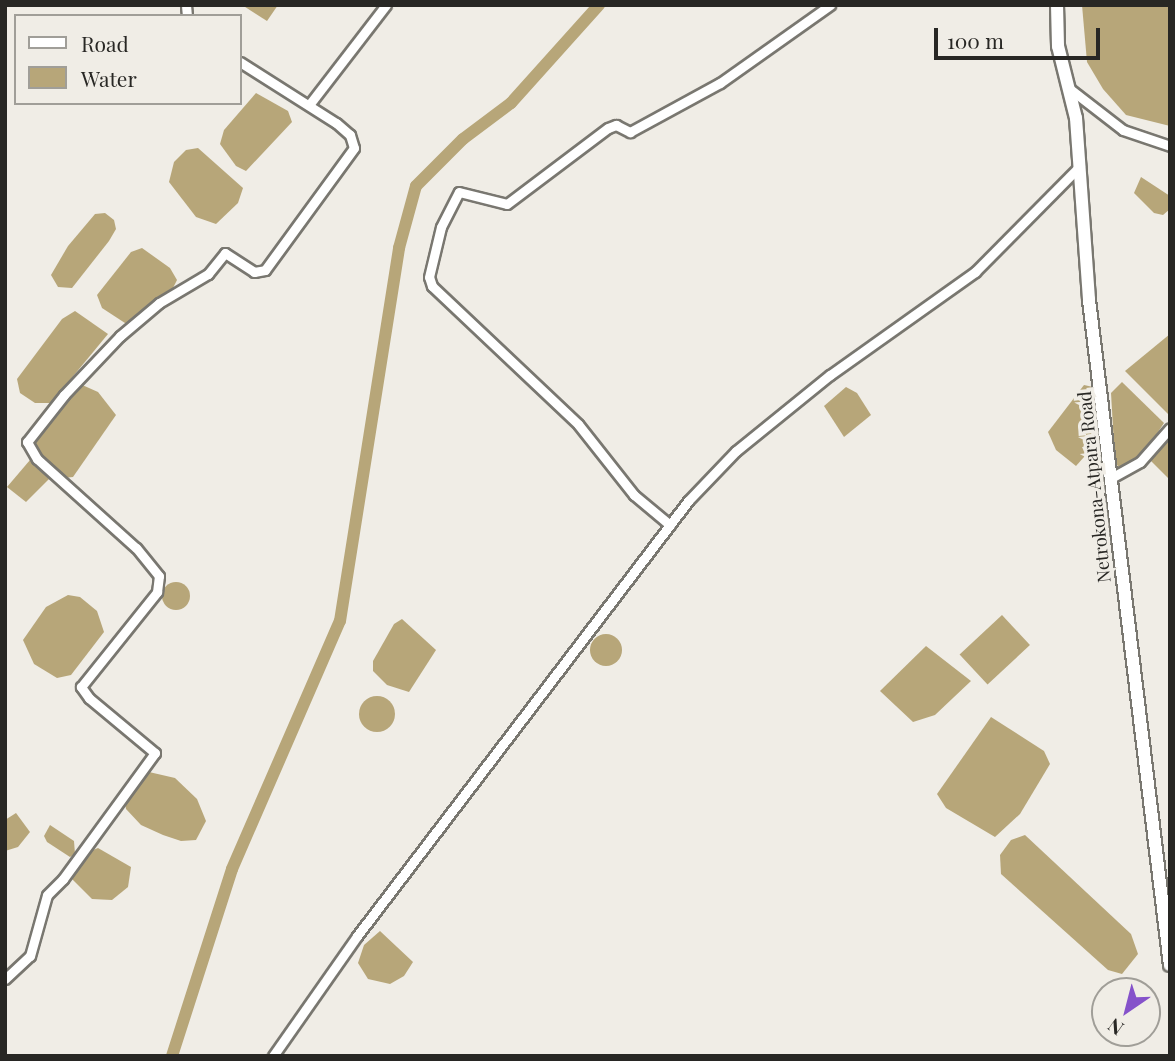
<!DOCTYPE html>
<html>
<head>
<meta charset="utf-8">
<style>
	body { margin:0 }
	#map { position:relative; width:1175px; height:1061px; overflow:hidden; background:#f0ede6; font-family:"Playfair Display",serif }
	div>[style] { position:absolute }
	.water>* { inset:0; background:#b7a679; transform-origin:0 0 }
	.round { border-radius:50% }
	.canal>* { height:12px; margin:-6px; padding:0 6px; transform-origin:6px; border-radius:6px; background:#b7a679 }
	.roads { filter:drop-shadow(2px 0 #797770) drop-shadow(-2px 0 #797770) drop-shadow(0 2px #797770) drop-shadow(0 -2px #797770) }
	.street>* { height:9px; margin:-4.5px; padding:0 4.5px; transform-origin:4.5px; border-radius:4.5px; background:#fff }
	.secondary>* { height:12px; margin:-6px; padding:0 6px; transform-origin:6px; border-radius:6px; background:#fff }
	span { translate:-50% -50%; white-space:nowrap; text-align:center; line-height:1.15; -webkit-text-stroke:7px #f0ede6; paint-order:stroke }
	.street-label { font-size:18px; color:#282724 }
	.frame { position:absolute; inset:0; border:7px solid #282724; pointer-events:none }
	.legend { position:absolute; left:14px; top:14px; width:228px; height:91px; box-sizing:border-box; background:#f0ede6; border:2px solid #a09e98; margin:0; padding:9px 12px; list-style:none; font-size:21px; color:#282724 }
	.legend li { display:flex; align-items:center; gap:14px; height:35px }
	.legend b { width:35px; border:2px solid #a09e98 }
	.north { position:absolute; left:1091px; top:977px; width:70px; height:70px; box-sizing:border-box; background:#f0ede6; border:2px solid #a09e98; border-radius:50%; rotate:215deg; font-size:19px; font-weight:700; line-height:28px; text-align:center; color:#282724 }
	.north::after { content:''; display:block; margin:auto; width:24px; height:32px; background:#8552ca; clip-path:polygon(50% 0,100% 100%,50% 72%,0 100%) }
	.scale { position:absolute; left:934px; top:28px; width:166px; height:32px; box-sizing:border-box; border:4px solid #282724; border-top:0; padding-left:9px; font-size:21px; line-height:24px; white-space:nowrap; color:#282724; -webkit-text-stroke:5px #f0ede6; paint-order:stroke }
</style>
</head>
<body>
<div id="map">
	<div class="water">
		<i style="clip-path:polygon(242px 5px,278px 5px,267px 21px)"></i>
		<i style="clip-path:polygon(1082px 5px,1170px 5px,1170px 126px,1126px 115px,1103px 89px,1087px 62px)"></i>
		<i style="clip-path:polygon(256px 93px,288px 111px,292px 122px,246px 171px,236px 166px,220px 144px,224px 130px)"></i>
		<i style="clip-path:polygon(198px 148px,243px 188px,238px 203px,216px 224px,196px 217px,169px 182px,174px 162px,186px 150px)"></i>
		<i style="clip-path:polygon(1141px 177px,1170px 196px,1170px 209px,1163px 215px,1154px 213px,1134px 193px)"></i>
		<i style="clip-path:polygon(105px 213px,114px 220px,116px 229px,109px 241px,72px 288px,58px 287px,51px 275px,68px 246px,95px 214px)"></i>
		<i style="clip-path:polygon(142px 248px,170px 268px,177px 280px,172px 290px,132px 323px,125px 323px,102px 308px,97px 295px,131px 252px)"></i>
		<i style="clip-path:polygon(75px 311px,108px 334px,51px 403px,35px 403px,20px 393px,17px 379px,62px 319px)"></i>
		<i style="clip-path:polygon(1170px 334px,1170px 416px,1125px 371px)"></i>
		<i style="clip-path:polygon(1122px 382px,1164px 423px,1144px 453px,1120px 469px,1115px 462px,1111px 393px)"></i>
		<i style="clip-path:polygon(80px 384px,98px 392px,116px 415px,73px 477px,64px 478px,33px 453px,29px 441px)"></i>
		<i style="clip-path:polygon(1084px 385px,1093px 387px,1100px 439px,1076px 466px,1056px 450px,1048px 432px)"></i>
		<i style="clip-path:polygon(846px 387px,857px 393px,871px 415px,844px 437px,824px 406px)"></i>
		<i style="clip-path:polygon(1170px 430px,1170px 480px,1148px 458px)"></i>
		<i style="clip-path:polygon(30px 460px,49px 479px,26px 502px,7px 487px)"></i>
		<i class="round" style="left:162px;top:582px;width:28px;height:28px"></i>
		<i style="clip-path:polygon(68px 595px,80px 597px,97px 611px,104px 632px,71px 675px,57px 678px,34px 664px,23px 640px,46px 607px)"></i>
		<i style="left:1002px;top:615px;width:41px;height:58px;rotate:47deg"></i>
		<i style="clip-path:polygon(402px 619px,436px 650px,409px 692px,387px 685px,373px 671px,373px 661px,394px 624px)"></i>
		<i class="round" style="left:590px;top:634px;width:32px;height:32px"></i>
		<i style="clip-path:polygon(926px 646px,971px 681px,935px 715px,913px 722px,880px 691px)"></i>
		<i class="round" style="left:359px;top:696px;width:36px;height:36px"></i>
		<i style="clip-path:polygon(991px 717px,1044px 751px,1050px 764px,1020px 814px,995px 837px,946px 808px,937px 794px)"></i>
		<i style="clip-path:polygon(149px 772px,175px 778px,197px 799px,206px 821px,196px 840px,181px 841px,163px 835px,141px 825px,126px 809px,125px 802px)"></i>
		<i style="clip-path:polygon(16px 813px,30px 832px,18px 847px,5px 851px,5px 820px)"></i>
		<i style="clip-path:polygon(50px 825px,74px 841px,75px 854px,70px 857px,47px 842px,44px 836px)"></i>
		<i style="clip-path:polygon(1025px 835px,1131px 934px,1138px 954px,1122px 974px,1108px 970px,1001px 874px,1000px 855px,1011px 840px)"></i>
		<i style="clip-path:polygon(98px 848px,131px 867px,128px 887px,112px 900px,92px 899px,72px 879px,88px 852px)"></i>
		<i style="clip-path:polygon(380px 931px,413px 962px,404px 976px,390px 984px,368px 979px,358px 963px,364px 945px)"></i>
	</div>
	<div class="canal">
		<i style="left:172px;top:1056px;width:196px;rotate:-72.2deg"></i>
		<i style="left:232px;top:869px;width:270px;rotate:-66.5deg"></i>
		<i style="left:340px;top:621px;width:378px;rotate:-81deg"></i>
		<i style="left:399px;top:248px;width:64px;rotate:-74.7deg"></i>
		<i style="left:416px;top:186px;width:66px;rotate:-45deg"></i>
		<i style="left:463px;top:139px;width:60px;rotate:-36.9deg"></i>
		<i style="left:511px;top:103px;width:132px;rotate:-48.1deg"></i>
	</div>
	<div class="roads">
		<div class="street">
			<i style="left:186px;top:5px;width:11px;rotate:85deg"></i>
			<i style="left:1070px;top:89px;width:67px;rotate:37.7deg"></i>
			<i style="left:1123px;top:130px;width:50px;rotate:18.8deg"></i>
			<i style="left:309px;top:105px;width:126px;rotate:-52.4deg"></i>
			<i style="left:1111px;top:478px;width:33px;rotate:-29deg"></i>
			<i style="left:1140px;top:462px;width:45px;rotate:-48.6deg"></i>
			<i style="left:670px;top:525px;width:47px;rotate:-140.2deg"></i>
			<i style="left:634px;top:495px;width:90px;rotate:-128.3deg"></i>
			<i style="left:578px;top:424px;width:201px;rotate:-136.6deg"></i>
			<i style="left:432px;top:286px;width:9px;rotate:-108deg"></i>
			<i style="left:429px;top:277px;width:51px;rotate:-76.5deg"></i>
			<i style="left:441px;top:227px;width:39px;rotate:-63deg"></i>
			<i style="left:459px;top:192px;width:49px;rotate:14deg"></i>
			<i style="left:507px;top:204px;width:126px;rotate:-37deg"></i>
			<i style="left:608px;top:128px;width:9px;rotate:-21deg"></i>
			<i style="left:616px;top:125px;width:16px;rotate:27deg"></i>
			<i style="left:630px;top:132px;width:102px;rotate:-28.6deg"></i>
			<i style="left:720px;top:83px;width:135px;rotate:-35.3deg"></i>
			<i style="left:5px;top:979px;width:34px;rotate:-43deg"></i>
			<i style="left:30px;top:956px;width:63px;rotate:-74.4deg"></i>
			<i style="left:47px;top:895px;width:23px;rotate:-45deg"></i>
			<i style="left:63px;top:879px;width:156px;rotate:-53.9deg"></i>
			<i style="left:155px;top:753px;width:86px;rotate:-140.2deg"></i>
			<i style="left:89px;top:698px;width:14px;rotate:-126deg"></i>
			<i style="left:81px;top:687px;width:122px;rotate:-51.3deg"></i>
			<i style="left:157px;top:592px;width:16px;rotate:-83deg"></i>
			<i style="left:159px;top:576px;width:36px;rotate:-129deg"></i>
			<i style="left:136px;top:548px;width:133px;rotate:-138deg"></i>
			<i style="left:37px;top:459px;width:20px;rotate:-120deg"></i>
			<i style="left:27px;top:442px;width:60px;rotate:-51.8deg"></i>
			<i style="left:64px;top:395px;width:81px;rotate:-46.5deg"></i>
			<i style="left:120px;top:336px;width:51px;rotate:-40.2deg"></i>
			<i style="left:159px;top:303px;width:57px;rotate:-30.6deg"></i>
			<i style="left:208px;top:274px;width:27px;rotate:-51deg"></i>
			<i style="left:225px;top:253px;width:35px;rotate:33deg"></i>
			<i style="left:254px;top:272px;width:11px;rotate:-10deg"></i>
			<i style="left:265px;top:270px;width:151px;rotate:-53.9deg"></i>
			<i style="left:354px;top:148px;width:14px;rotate:-107deg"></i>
			<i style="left:350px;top:135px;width:18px;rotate:-139deg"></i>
			<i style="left:336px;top:123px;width:114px;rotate:-147.6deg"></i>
			<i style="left:273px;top:1056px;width:146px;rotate:-55deg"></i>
			<i style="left:357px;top:936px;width:547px;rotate:-52.73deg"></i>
			<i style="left:688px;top:501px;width:69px;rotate:-46.2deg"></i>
			<i style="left:736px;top:451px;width:121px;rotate:-39deg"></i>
			<i style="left:830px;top:375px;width:178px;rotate:-35.4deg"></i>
			<i style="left:975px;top:272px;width:149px;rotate:-45.3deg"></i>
		</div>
		<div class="secondary">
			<i style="left:1057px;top:5px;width:41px;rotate:88.6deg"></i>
			<i style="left:1058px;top:46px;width:74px;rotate:76deg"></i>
			<i style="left:1076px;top:118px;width:182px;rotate:85.9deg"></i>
			<i style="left:1089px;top:300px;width:670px;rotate:83.06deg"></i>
		</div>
	</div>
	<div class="street-label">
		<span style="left:1094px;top:487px;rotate:-96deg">Netrokona-Atpara Road</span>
	</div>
	<div class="frame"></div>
	<ul class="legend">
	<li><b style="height:9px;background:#fff"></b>Road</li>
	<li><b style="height:19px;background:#b7a679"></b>Water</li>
	</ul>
	<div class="north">N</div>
	<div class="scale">100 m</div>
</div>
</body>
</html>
